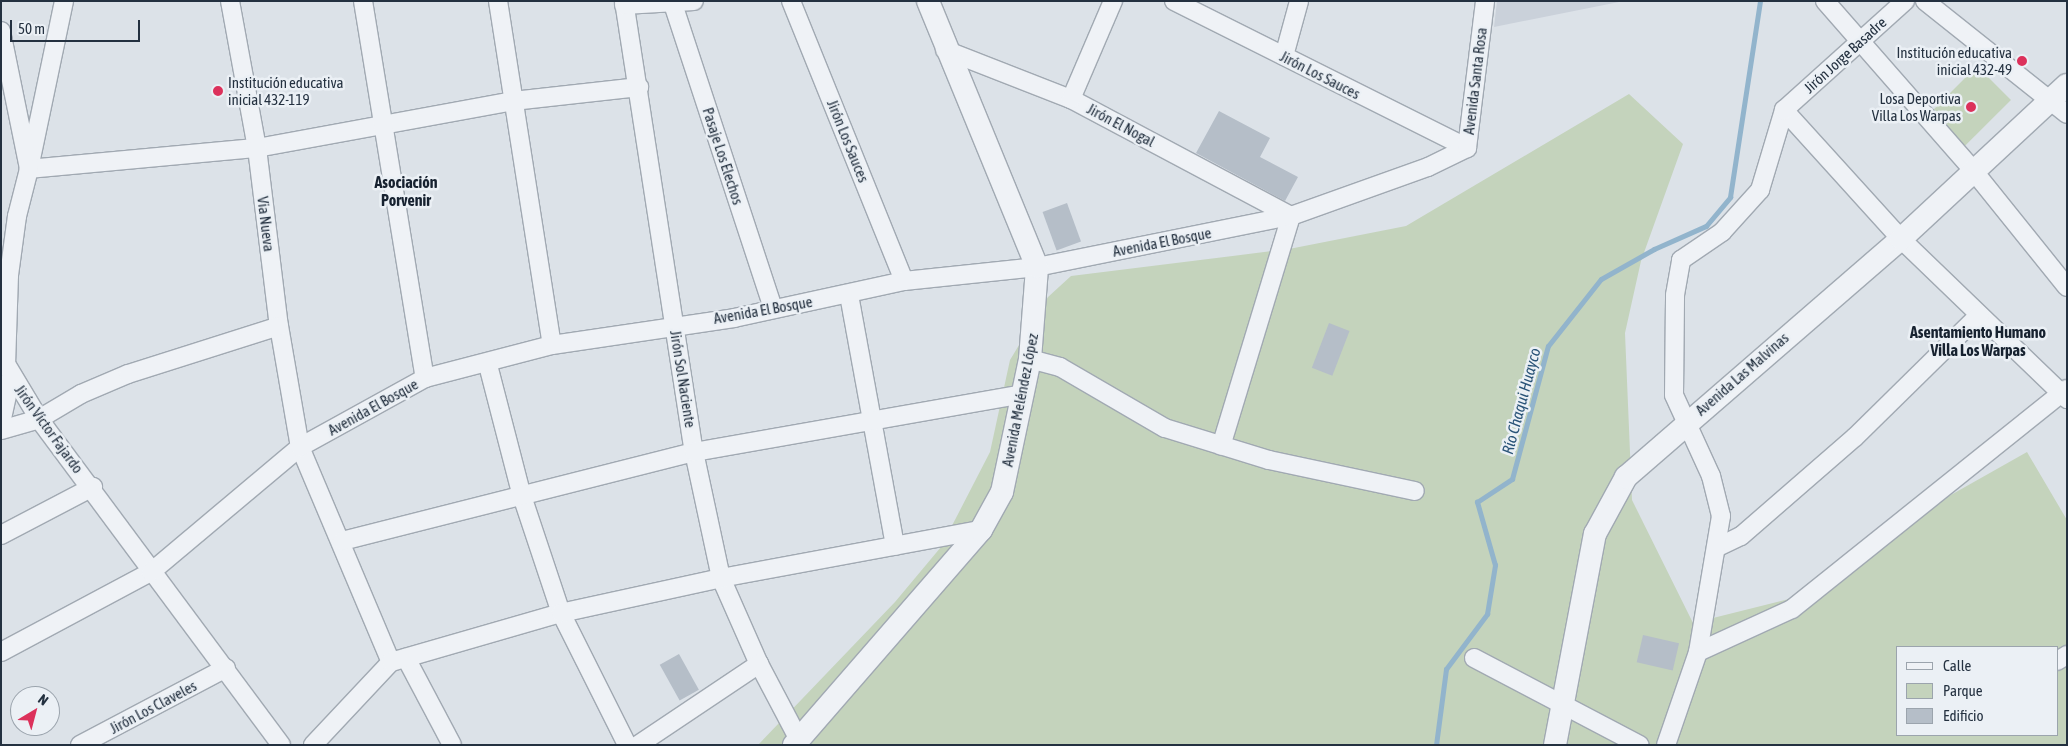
<!DOCTYPE html>
<html>
<head>
<meta charset="utf-8">
<style>
	body { margin:0 }
	#map { position:relative; width:2068px; height:746px; overflow:hidden; background:#dce2e8; font-family:"Asap Condensed",sans-serif }
	div>[style] { position:absolute }
	.built>* { inset:0; background:#cad1da }
	.green>* { inset:0; background:#c4d3bc; transform-origin:0 0 }
	.stream>* { height:5px; margin:-2.5px; padding:0 2.5px; transform-origin:2.5px; border-radius:2.5px; background:#92b4cc }
	.building>* { inset:0; background:#b5bec8; transform-origin:0 0 }
	.roads { filter:drop-shadow(1px 0 #a1a9b2) drop-shadow(-1px 0 #a1a9b2) drop-shadow(0 1px #a1a9b2) drop-shadow(0 -1px #a1a9b2) }
	.minor>* { height:18px; margin:-9px; padding:0 9px; transform-origin:9px; border-radius:9px; background:#eff2f6 }
	.tertiary>* { height:22px; margin:-11px; padding:0 11px; transform-origin:11px; border-radius:11px; background:#eff2f6 }
	.dots>* { width:14px; height:14px; translate:-50% -50%; box-sizing:border-box; border:2px solid #ebf0f5; border-radius:50% }
	span { translate:-50% -50%; white-space:nowrap; text-align:center; line-height:1.15; -webkit-text-stroke:5px #ebf0f5; paint-order:stroke }
	.poi-label { font-size:15px; color:#243140 }
	.right { translate:-100% -50%; text-align:right }
	.left { translate:0 -50%; text-align:left }
	.street-label { font-size:15px; color:#243140 }
	.neighbourhood-label { font-size:16px; color:#172230; font-weight:700 }
	.water-label { font-size:16px; color:#2a5478; font-style:italic }
	.frame { position:absolute; inset:0; border:2px solid #243140; pointer-events:none }
	.legend { position:absolute; left:1896px; top:646px; width:162px; height:90px; box-sizing:border-box; background:#ebf0f5; border:1px solid #9ba4ad; margin:0; padding:6px 9px; list-style:none; font-size:15px; color:#243140 }
	.legend li { display:flex; align-items:center; gap:10px; height:25px }
	.legend b { width:25px; border:1px solid #9ba4ad }
	.north { position:absolute; left:10px; top:686px; width:50px; height:50px; box-sizing:border-box; background:#ebf0f5; border:1px solid #9ba4ad; border-radius:50%; rotate:37deg; font-size:14px; font-weight:700; line-height:20px; text-align:center; color:#243140 }
	.north::after { content:''; display:block; margin:auto; width:18px; height:22px; background:#dc315b; clip-path:polygon(50% 0,100% 100%,50% 72%,0 100%) }
	.scale { position:absolute; left:10px; top:20px; width:130px; height:22px; box-sizing:border-box; border:2px solid #243140; border-top:0; padding-left:6px; font-size:15px; line-height:18px; white-space:nowrap; color:#243140; -webkit-text-stroke:4px #ebf0f5; paint-order:stroke }
</style>
</head>
<body>
<div id="map">
	<div class="built">
		<i style="clip-path:polygon(1497px 1px,1624px 1px,1494px 27px)"></i>
	</div>
	<div class="green">
		<i style="left:1977px;top:66px;width:48px;height:67px;rotate:45deg"></i>
		<i style="clip-path:polygon(evenodd,1629px 94px,1683px 144px,1641px 261px,1625px 333px,1632px 500px,1693px 623px,1797px 597px,1903px 522px,2027px 452px,2067px 520px,2067px 745px,758px 745px,895px 602px,941px 547px,990px 452px,1010px 360px,1048px 297px,1071px 276px,1289px 249px,1406px 226px,1629px 94px,1897px 647px,2057px 647px,2057px 735px,1897px 735px,1897px 647px)"></i>
	</div>
	<div class="stream">
		<i style="left:1436px;top:745px;width:77px;rotate:-82.5deg"></i>
		<i style="left:1446px;top:669px;width:69px;rotate:-53.3deg"></i>
		<i style="left:1487px;top:614px;width:50px;rotate:-80.7deg"></i>
		<i style="left:1495px;top:565px;width:66px;rotate:-105.9deg"></i>
		<i style="left:1477px;top:502px;width:42px;rotate:-33.3deg"></i>
		<i style="left:1512px;top:479px;width:138px;rotate:-74.9deg"></i>
		<i style="left:1548px;top:346px;width:85px;rotate:-51.7deg"></i>
		<i style="left:1601px;top:279px;width:61px;rotate:-29.5deg"></i>
		<i style="left:1654px;top:249px;width:57px;rotate:-23.9deg"></i>
		<i style="left:1706px;top:226px;width:38px;rotate:-50deg"></i>
		<i style="left:1730px;top:197px;width:198px;rotate:-81.3deg"></i>
	</div>
	<div class="building">
		<i style="clip-path:polygon(1219px 111px,1270px 138px,1260px 157px,1298px 177px,1285px 201px,1196px 153px)"></i>
		<i style="left:1067px;top:203px;width:41px;height:26px;rotate:70deg"></i>
		<i style="left:1329px;top:323px;width:22px;height:48px;rotate:21deg"></i>
		<i style="left:1643px;top:635px;width:37px;height:28px;rotate:13deg"></i>
		<i style="left:679px;top:654px;width:41px;height:22px;rotate:61deg"></i>
	</div>
	<div class="roads">
		<div class="minor">
			<i style="left:64px;top:1px;width:172px;rotate:101.8deg"></i>
			<i style="left:29px;top:169px;width:229px;rotate:-5.3deg"></i>
			<i style="left:257px;top:148px;width:260px;rotate:-10.4deg"></i>
			<i style="left:513px;top:101px;width:127px;rotate:-6.3deg"></i>
			<i style="left:230px;top:1px;width:149px;rotate:79.6deg"></i>
			<i style="left:257px;top:148px;width:179px;rotate:83deg"></i>
			<i style="left:279px;top:326px;width:123px;rotate:80.2deg"></i>
			<i style="left:300px;top:447px;width:233px;rotate:67.1deg"></i>
			<i style="left:363px;top:1px;width:382px;rotate:80.7deg"></i>
			<i style="left:498px;top:1px;width:348px;rotate:81.1deg"></i>
			<i style="left:624px;top:1px;width:456px;rotate:81.2deg"></i>
			<i style="left:694px;top:452px;width:129px;rotate:77.9deg"></i>
			<i style="left:721px;top:578px;width:94px;rotate:66.2deg"></i>
			<i style="left:759px;top:664px;width:86px;rotate:62.2deg"></i>
			<i style="left:791px;top:1px;width:302px;rotate:68deg"></i>
			<i style="left:1174px;top:1px;width:328px;rotate:26.6deg"></i>
			<i style="left:1825px;top:1px;width:223px;rotate:48.8deg"></i>
			<i style="left:1972px;top:169px;width:151px;rotate:51.2deg"></i>
			<i style="left:1925px;top:1px;width:181px;rotate:38.5deg"></i>
			<i style="left:673px;top:4px;width:320px;rotate:71.8deg"></i>
			<i style="left:624px;top:5px;width:70px;rotate:-3.3deg"></i>
			<i style="left:1px;top:31px;width:141px;rotate:78.5deg"></i>
			<i style="left:29px;top:169px;width:49px;rotate:104.3deg"></i>
			<i style="left:17px;top:216px;width:60px;rotate:97.7deg"></i>
			<i style="left:9px;top:275px;width:89px;rotate:91.9deg"></i>
			<i style="left:6px;top:364px;width:64px;rotate:59deg"></i>
			<i style="left:39px;top:419px;width:406px;rotate:53.4deg"></i>
			<i style="left:945px;top:50px;width:135px;rotate:21.3deg"></i>
			<i style="left:1071px;top:99px;width:249px;rotate:28deg"></i>
			<i style="left:1291px;top:216px;width:240px;rotate:106.9deg"></i>
			<i style="left:1284px;top:56px;width:57px;rotate:-74.7deg"></i>
			<i style="left:1071px;top:99px;width:107px;rotate:-66.8deg"></i>
			<i style="left:1784px;top:110px;width:174px;rotate:47.8deg"></i>
			<i style="left:1901px;top:239px;width:231px;rotate:43.9deg"></i>
			<i style="left:849px;top:295px;width:255px;rotate:79.6deg"></i>
			<i style="left:1030px;top:359px;width:31px;rotate:15deg"></i>
			<i style="left:1060px;top:367px;width:121px;rotate:30.2deg"></i>
			<i style="left:1165px;top:428px;width:109px;rotate:17.1deg"></i>
			<i style="left:1269px;top:460px;width:149px;rotate:12deg"></i>
			<i style="left:488px;top:365px;width:135px;rotate:75.5deg"></i>
			<i style="left:522px;top:496px;width:123px;rotate:71.6deg"></i>
			<i style="left:561px;top:613px;width:148px;rotate:63.4deg"></i>
			<i style="left:1px;top:423px;width:47px;rotate:-77.7deg"></i>
			<i style="left:1px;top:430px;width:40px;rotate:-16deg"></i>
			<i style="left:39px;top:419px;width:49px;rotate:-30.8deg"></i>
			<i style="left:81px;top:394px;width:51px;rotate:-23.1deg"></i>
			<i style="left:128px;top:374px;width:158px;rotate:-17.6deg"></i>
			<i style="left:1px;top:535px;width:104px;rotate:-27.6deg"></i>
			<i style="left:342px;top:541px;width:363px;rotate:-14.2deg"></i>
			<i style="left:694px;top:452px;width:335px;rotate:-10deg"></i>
			<i style="left:1718px;top:547px;width:25px;rotate:-26deg"></i>
			<i style="left:1741px;top:536px;width:151px;rotate:-41deg"></i>
			<i style="left:1855px;top:437px;width:174px;rotate:-44.5deg"></i>
			<i style="left:1px;top:652px;width:170px;rotate:-28.1deg"></i>
			<i style="left:151px;top:572px;width:194px;rotate:-40deg"></i>
			<i style="left:300px;top:447px;width:143px;rotate:-28.9deg"></i>
			<i style="left:425px;top:378px;width:131px;rotate:-14.6deg"></i>
			<i style="left:552px;top:345px;width:184px;rotate:-8.4deg"></i>
			<i style="left:734px;top:318px;width:174px;rotate:-12.3deg"></i>
			<i style="left:904px;top:281px;width:134px;rotate:-6deg"></i>
			<i style="left:1037px;top:267px;width:259px;rotate:-11.4deg"></i>
			<i style="left:1291px;top:216px;width:145px;rotate:-19.7deg"></i>
			<i style="left:1428px;top:167px;width:43px;rotate:-26deg"></i>
			<i style="left:1467px;top:148px;width:148px;rotate:-83deg"></i>
			<i style="left:1698px;top:652px;width:103px;rotate:-24.6deg"></i>
			<i style="left:1792px;top:609px;width:352px;rotate:-38.7deg"></i>
			<i style="left:406px;top:658px;width:98px;rotate:62.1deg"></i>
			<i style="left:1474px;top:658px;width:187px;rotate:27.7deg"></i>
			<i style="left:2057px;top:661px;width:12px;rotate:-31deg"></i>
			<i style="left:80px;top:745px;width:165px;rotate:-27.8deg"></i>
			<i style="left:313px;top:745px;width:114px;rotate:-46.8deg"></i>
			<i style="left:391px;top:662px;width:177px;rotate:-16.1deg"></i>
			<i style="left:561px;top:613px;width:164px;rotate:-12.3deg"></i>
			<i style="left:721px;top:578px;width:264px;rotate:-10.5deg"></i>
			<i style="left:638px;top:745px;width:146px;rotate:-33.8deg"></i>
			<i style="left:1666px;top:745px;width:98px;rotate:-71deg"></i>
			<i style="left:1698px;top:652px;width:138px;rotate:-80.4deg"></i>
			<i style="left:1721px;top:516px;width:41px;rotate:-104deg"></i>
			<i style="left:1711px;top:476px;width:89px;rotate:-114.6deg"></i>
			<i style="left:1674px;top:395px;width:100px;rotate:-89.4deg"></i>
			<i style="left:1675px;top:295px;width:36px;rotate:-80deg"></i>
			<i style="left:1681px;top:260px;width:50px;rotate:-34.3deg"></i>
			<i style="left:1722px;top:232px;width:57px;rotate:-47.9deg"></i>
			<i style="left:1760px;top:190px;width:84px;rotate:-73.3deg"></i>
			<i style="left:1784px;top:110px;width:163px;rotate:-42deg"></i>
		</div>
		<div class="tertiary">
			<i style="left:794px;top:745px;width:285px;rotate:-49deg"></i>
			<i style="left:981px;top:530px;width:43px;rotate:-61.1deg"></i>
			<i style="left:1002px;top:492px;width:136px;rotate:-78.1deg"></i>
			<i style="left:1030px;top:359px;width:92px;rotate:-85.6deg"></i>
			<i style="left:1037px;top:267px;width:287px;rotate:-112.3deg"></i>
			<i style="left:1555px;top:745px;width:215px;rotate:-79.3deg"></i>
			<i style="left:1595px;top:534px;width:65px;rotate:-61.5deg"></i>
			<i style="left:1626px;top:477px;width:364px;rotate:-40.9deg"></i>
			<i style="left:1901px;top:239px;width:226px;rotate:-42.9deg"></i>
		</div>
	</div>
	<div class="dots">
		<i style="left:2022px;top:61px;background:#dc315b"></i>
		<i style="left:218px;top:91px;background:#dc315b"></i>
		<i style="left:1971px;top:107px;background:#dc315b"></i>
	</div>
	<div class="poi-label">
		<span class="right" style="left:2012px;top:61px">Institución educativa<br>inicial 432-49</span>
		<span class="left" style="left:228px;top:91px">Institución educativa<br>inicial 432-119</span>
		<span class="right" style="left:1961px;top:107px">Losa Deportiva<br>Villa Los Warpas</span>
	</div>
	<div class="street-label">
		<span style="left:1845px;top:55px;rotate:-42deg">Jirón Jorge Basadre</span>
		<span style="left:1320px;top:75px;rotate:27deg">Jirón Los Sauces</span>
		<span style="left:1475px;top:81px;rotate:-83deg">Avenida Santa Rosa</span>
		<span style="left:1121px;top:125px;rotate:28deg">Jirón El Nogal</span>
		<span style="left:848px;top:141px;rotate:68deg">Jirón Los Sauces</span>
		<span style="left:723px;top:156px;rotate:72deg">Pasaje Los Elechos</span>
		<span style="left:266px;top:224px;rotate:83deg">Via Nueva</span>
		<span style="left:1162px;top:242px;rotate:-11deg">Avenida El Bosque</span>
		<span style="left:763px;top:310px;rotate:-10deg">Avenida El Bosque</span>
		<span style="left:1742px;top:374px;rotate:-41deg">Avenida Las Malvinas</span>
		<span style="left:683px;top:379px;rotate:81deg">Jirón Sol Naciente</span>
		<span style="left:1020px;top:400px;rotate:-79deg">Avenida Meléndez López</span>
		<span style="left:373px;top:407px;rotate:-29deg">Avenida El Bosque</span>
		<span style="left:49px;top:429px;rotate:54deg">Jirón Víctor Fajardo</span>
		<span style="left:153px;top:707px;rotate:-28deg">Jirón Los Claveles</span>
	</div>
	<div class="neighbourhood-label">
		<span style="left:406px;top:191px">Asociación<br>Porvenir</span>
		<span style="left:1978px;top:341px">Asentamiento Humano<br>Villa Los Warpas</span>
	</div>
	<div class="water-label">
		<span style="left:1521px;top:401px;rotate:-75deg">Río Chaqui Huayco</span>
	</div>
	<div class="frame"></div>
	<ul class="legend">
	<li><b style="height:6px;background:#eff2f6"></b>Calle</li>
	<li><b style="height:14px;background:#c4d3bc"></b>Parque</li>
	<li><b style="height:14px;background:#b5bec8"></b>Edificio</li>
	</ul>
	<div class="north">N</div>
	<div class="scale">50 m</div>
</div>
</body>
</html>
